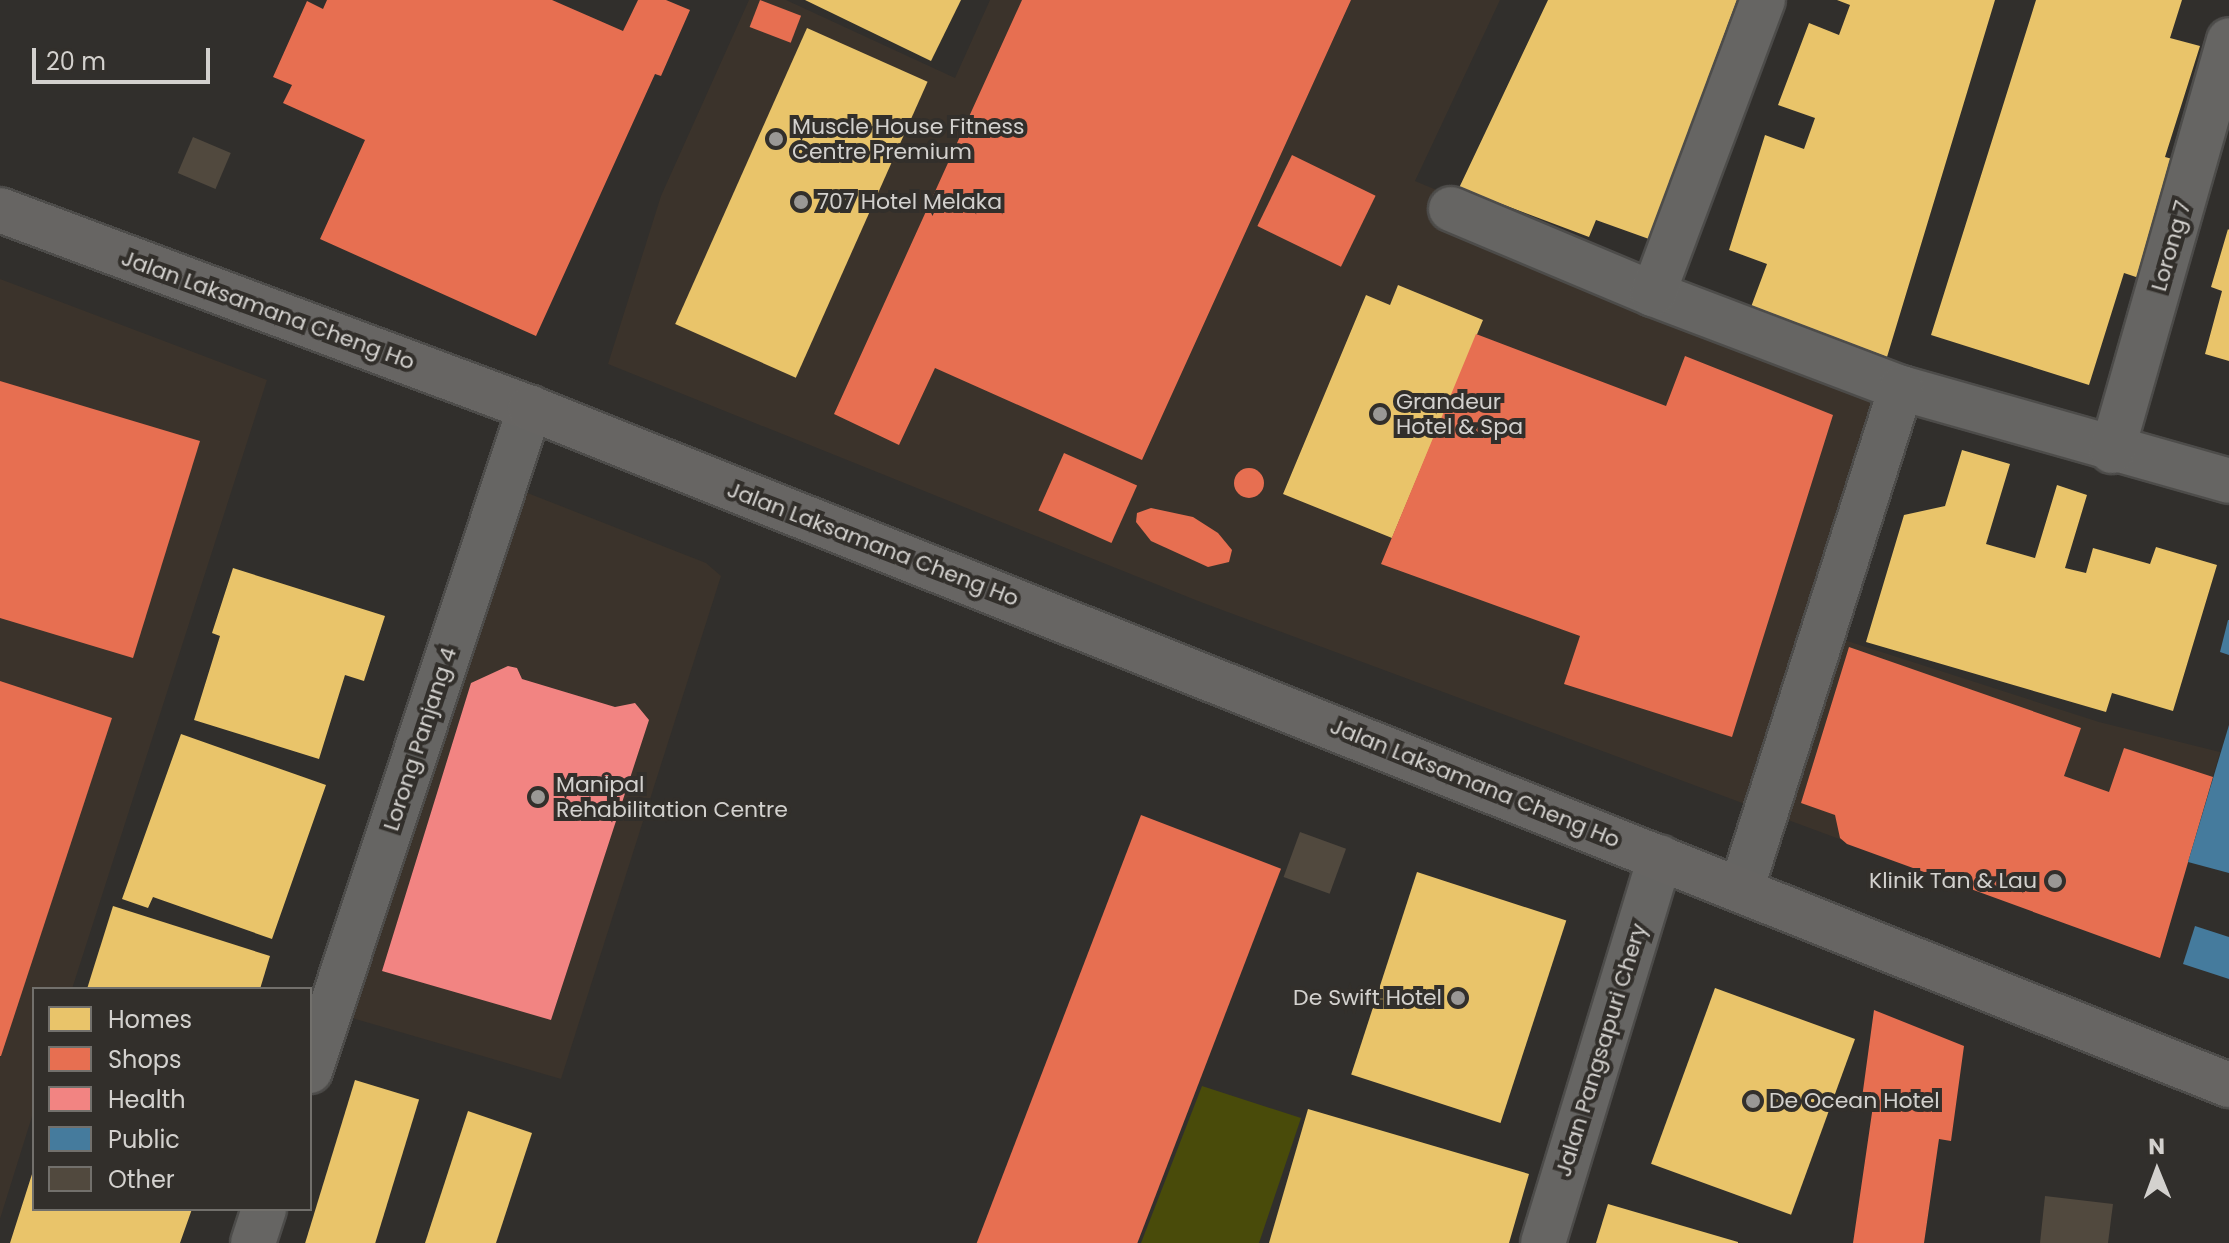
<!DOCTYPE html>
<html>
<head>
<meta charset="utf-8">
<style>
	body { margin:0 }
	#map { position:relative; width:2229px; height:1243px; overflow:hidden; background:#312f2c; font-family:Poppins,sans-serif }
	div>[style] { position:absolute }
	.built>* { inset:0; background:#3b332b }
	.green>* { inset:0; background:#494b0a }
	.homes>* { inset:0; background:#e9c46a; transform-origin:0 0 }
	.shops>* { inset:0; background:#e76f51; transform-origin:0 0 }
	.round { border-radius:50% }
	.health>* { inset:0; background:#f28482 }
	.public>* { inset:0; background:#457b9d }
	.building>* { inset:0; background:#51493e; transform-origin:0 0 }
	.roads { filter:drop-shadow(2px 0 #4d4c4a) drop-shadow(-2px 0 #4d4c4a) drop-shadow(0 2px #4d4c4a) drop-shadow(0 -2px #4d4c4a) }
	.street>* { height:44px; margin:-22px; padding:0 22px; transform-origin:22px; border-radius:22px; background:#666563 }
	.primary>* { height:44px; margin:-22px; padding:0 22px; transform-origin:22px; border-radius:22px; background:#676563 }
	.dots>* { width:22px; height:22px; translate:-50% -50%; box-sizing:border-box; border:4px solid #322f2b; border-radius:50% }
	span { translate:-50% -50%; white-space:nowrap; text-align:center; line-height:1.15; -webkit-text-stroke:8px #322f2b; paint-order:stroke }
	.poi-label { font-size:22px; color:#d3d1ce }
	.left { translate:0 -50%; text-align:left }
	.right { translate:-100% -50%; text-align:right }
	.street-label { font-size:22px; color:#d3d1ce }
	.legend { position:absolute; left:32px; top:987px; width:280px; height:224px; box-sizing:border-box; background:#322f2b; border:2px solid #72706c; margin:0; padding:10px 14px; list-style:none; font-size:24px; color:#d3d1ce }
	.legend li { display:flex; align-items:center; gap:16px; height:40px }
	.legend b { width:40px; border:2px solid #72706c }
	.north { position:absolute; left:2117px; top:1131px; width:80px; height:80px; -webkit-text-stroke:6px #322f2b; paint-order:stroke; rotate:359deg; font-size:22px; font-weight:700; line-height:32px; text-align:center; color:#d3d1ce }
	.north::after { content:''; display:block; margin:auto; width:28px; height:36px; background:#d3d1ce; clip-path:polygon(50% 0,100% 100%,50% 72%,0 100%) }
	.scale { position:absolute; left:32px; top:48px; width:178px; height:36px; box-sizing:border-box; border:4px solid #d3d1ce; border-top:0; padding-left:10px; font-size:24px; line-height:28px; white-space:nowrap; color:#d3d1ce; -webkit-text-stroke:6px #322f2b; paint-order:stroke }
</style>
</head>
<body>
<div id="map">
	<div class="built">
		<i style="clip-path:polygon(749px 0,786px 0,955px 78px,990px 0,1500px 0,1415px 181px,1723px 309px,1920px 378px,1841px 639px,2099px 722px,2220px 752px,2160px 958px,1198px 601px,608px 364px,661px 196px)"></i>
		<i style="clip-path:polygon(0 279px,267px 380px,72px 989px,34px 989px,34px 1110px,0 1219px)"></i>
		<i style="clip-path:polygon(525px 492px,706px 563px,721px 576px,561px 1079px,352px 1018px)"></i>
	</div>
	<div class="green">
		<i style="clip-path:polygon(1202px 1086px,1301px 1118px,1259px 1243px,1141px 1243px)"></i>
	</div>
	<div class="homes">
		<i style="clip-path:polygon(805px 0,961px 0,931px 61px)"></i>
		<i style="clip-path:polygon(1548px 0,1737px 0,1649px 239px,1596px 220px,1589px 237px,1459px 188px)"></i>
		<i style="clip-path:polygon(1837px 0,1995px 0,1887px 357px,1751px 307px,1767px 264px,1729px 250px,1765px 135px,1804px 149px,1815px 118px,1778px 105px,1809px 23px,1839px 35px,1850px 5px)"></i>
		<i style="clip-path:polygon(2036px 0,2182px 0,2170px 38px,2200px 46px,2165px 157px,2176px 160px,2139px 278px,2124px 273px,2089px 385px,1931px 335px)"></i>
		<i style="left:807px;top:28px;width:132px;height:324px;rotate:24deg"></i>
		<i style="clip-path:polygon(2228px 229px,2229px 230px,2229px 361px,2205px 354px,2222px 291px,2211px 287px)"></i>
		<i style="clip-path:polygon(1398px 285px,1483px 320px,1392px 538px,1283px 494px,1366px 295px,1390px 305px)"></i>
		<i style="clip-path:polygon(1962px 450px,2010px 464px,1986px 544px,2035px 558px,2057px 485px,2087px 495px,2065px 568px,2086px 573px,2093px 548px,2150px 564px,2156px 547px,2217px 565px,2173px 711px,2112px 693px,2106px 712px,1866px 642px,1904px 515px,1945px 506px)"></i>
		<i style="clip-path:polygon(233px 568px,385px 616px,364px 681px,345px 675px,319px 759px,194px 720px,220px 636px,212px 633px)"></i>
		<i style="clip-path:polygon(181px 734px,326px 785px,272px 939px,153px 897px,148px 908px,122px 899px)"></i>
		<i style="left:1417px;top:872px;width:157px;height:213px;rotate:18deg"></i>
		<i style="clip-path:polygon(113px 906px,270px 956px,260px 989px,87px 989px)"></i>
		<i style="left:1715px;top:988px;width:149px;height:187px;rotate:20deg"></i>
		<i style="left:355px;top:1080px;width:67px;height:171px;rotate:17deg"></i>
		<i style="clip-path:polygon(1308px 1109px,1529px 1174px,1509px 1243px,1269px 1243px)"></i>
		<i style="clip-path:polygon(468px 1111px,532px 1133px,496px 1243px,425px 1243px)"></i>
		<i style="clip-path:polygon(33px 1171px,34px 1209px,192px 1209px,180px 1243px,10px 1243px)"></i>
		<i style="clip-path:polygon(1608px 1204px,1738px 1242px,1738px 1243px,1596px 1243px)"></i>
	</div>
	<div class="shops">
		<i style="clip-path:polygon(327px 0,552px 0,623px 31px,638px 0,666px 0,690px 10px,661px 76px,655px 74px,536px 336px,320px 239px,365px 140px,283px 103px,292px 85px,273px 77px,307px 1px,323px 9px)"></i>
		<i style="left:760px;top:0;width:44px;height:29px;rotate:21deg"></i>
		<i style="clip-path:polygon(1022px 0,1351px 0,1142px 460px,935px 368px,899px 445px,834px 414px)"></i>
		<i style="left:1292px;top:155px;width:93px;height:79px;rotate:26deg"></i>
		<i style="clip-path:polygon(1476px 334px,1666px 406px,1685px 356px,1833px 415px,1732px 737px,1564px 684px,1580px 636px,1381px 564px)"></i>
		<i style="clip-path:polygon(0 381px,200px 441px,133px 658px,0 618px)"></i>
		<i style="left:1064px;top:453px;width:80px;height:63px;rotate:24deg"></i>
		<i class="round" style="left:1234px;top:468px;width:30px;height:30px"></i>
		<i style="clip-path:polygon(1151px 508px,1193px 517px,1218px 533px,1232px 550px,1229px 562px,1208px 567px,1151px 541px,1136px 522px,1137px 513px)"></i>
		<i style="clip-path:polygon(1849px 647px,2081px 728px,2064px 776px,2109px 792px,2124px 748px,2213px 777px,2160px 958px,1847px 844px,1840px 838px,1835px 815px,1801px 803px)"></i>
		<i style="clip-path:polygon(0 681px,112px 718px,1px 1056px,0 1056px)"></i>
		<i style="left:1141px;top:815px;width:150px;height:459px;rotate:21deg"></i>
		<i style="clip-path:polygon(1874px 1010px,1964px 1046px,1951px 1141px,1939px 1139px,1924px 1243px,1853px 1243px,1874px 1099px,1862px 1098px)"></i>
	</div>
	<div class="health">
		<i style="clip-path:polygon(508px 666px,517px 668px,522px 679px,615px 707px,635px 703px,649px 720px,551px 1020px,382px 971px,471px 683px)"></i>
	</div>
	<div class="public">
		<i style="clip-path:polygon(2228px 620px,2229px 620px,2229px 655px,2220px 652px)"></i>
		<i style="clip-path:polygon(2229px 725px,2229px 873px,2188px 862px)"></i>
		<i style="clip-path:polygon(2195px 926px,2229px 937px,2229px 979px,2183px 964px)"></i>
	</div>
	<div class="building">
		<i style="left:193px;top:137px;width:41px;height:39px;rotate:23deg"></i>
		<i style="left:1300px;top:832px;width:49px;height:48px;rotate:20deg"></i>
		<i style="clip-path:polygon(2045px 1196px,2113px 1204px,2108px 1243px,2040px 1243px)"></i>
	</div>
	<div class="roads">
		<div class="street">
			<i style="left:1451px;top:209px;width:219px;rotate:22.8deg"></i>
			<i style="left:1653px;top:294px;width:265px;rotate:20.8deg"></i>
			<i style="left:1901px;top:388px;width:341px;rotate:15.8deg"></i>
			<i style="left:1653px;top:294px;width:314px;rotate:-69.5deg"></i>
			<i style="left:2112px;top:451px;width:427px;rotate:-74.1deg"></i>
			<i style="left:1741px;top:890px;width:527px;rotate:-72.32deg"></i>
			<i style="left:310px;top:1071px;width:699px;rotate:-71.64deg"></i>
			<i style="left:253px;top:1243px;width:36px;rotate:-72deg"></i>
			<i style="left:1543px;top:1243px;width:403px;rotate:-73.1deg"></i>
		</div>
		<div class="primary">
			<i style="left:0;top:210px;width:566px;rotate:20.48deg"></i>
			<i style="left:530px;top:408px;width:1829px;rotate:21.73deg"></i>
		</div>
	</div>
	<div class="dots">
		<i style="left:776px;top:139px;background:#9a9895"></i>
		<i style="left:801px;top:202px;background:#9a9895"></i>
		<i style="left:1380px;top:414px;background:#9a9895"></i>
		<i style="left:538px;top:797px;background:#9a9895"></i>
		<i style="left:2055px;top:881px;background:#9a9895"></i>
		<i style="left:1458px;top:998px;background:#9a9895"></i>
		<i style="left:1753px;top:1101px;background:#9a9895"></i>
	</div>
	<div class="poi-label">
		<span class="left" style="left:792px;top:139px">Muscle House Fitness<br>Centre Premium</span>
		<span class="left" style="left:817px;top:202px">707 Hotel Melaka</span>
		<span class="left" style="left:1396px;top:414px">Grandeur<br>Hotel &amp; Spa</span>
		<span class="left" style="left:556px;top:797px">Manipal<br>Rehabilitation Centre</span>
		<span class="right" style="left:2037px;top:881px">Klinik Tan &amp; Lau</span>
		<span class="right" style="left:1442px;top:998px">De Swift Hotel</span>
		<span class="left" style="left:1769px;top:1101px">De Ocean Hotel</span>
	</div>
	<div class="street-label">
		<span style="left:2171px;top:246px;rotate:-74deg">Lorong 7</span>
		<span style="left:268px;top:310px;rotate:20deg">Jalan Laksamana Cheng Ho</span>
		<span style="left:873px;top:544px;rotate:21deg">Jalan Laksamana Cheng Ho</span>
		<span style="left:420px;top:739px;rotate:-72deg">Lorong Panjang 4</span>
		<span style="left:1475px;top:783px;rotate:22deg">Jalan Laksamana Cheng Ho</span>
		<span style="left:1601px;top:1050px;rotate:-73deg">Jalan Pangsapuri Chery</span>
	</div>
	<ul class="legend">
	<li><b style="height:22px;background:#e9c46a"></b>Homes</li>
	<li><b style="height:22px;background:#e76f51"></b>Shops</li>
	<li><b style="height:22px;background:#f28482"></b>Health</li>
	<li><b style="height:22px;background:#457b9d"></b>Public</li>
	<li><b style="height:22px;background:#51493e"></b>Other</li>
	</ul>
	<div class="north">N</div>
	<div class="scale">20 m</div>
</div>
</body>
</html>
